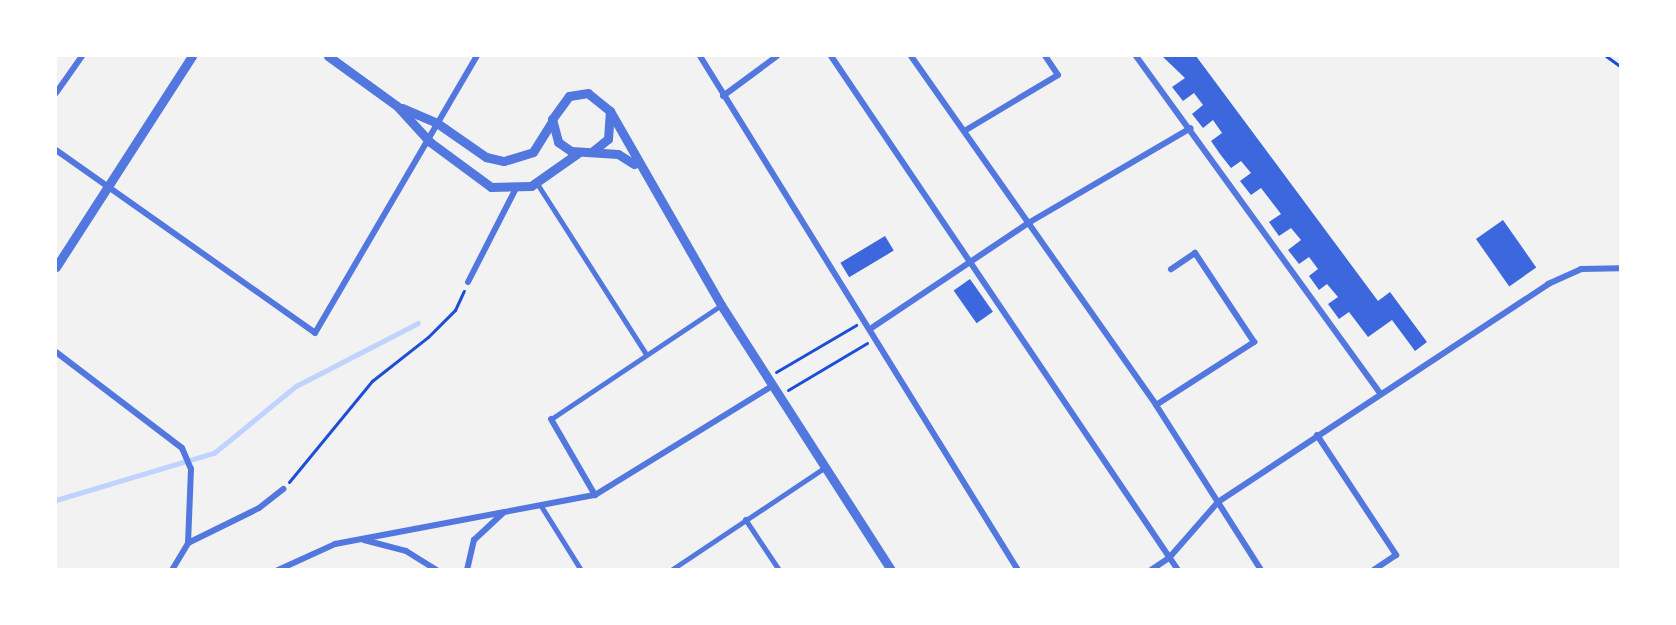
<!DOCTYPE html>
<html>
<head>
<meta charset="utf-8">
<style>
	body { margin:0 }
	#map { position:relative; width:1676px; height:625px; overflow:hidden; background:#f2f2f2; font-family:Quicksand,sans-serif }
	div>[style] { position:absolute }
	.stream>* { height:4.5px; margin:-2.25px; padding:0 2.25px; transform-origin:2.25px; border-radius:2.25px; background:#bfd3fe }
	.building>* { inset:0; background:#3d67dc; transform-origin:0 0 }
	.path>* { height:3px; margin:-1.5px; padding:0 1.5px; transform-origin:1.5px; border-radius:1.5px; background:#1d4ed8 }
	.pedestrian>* { height:5px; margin:-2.5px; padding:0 2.5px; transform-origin:2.5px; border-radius:2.5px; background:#5277de }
	.minor>* { height:6px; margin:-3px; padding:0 3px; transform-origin:3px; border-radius:3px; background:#5277de }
	.tertiary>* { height:9px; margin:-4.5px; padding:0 4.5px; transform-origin:4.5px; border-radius:4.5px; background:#5277de }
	span { translate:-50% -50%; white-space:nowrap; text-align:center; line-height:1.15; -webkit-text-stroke:6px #fff; paint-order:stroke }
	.frame { position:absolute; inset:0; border:57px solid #fff; pointer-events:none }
</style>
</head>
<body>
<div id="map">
	<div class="stream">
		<i style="left:56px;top:500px;width:165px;rotate:-16.6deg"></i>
		<i style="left:214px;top:453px;width:106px;rotate:-39.3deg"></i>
		<i style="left:296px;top:386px;width:137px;rotate:-27.3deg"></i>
	</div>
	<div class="building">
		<i style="clip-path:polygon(1162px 56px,1196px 56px,1378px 301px,1390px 292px,1427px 342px,1415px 351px,1392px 320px,1368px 337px,1349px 312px,1339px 319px,1328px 304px,1338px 297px,1327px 284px,1319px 290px,1309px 276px,1318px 269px,1309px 257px,1299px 264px,1288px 250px,1301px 240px,1291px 228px,1279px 236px,1269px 222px,1281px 214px,1261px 188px,1251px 195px,1240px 181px,1251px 173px,1241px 161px,1231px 168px,1220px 154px,1211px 141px,1222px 133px,1213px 120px,1203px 128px,1192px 114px,1203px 105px,1194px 93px,1183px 101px,1172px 87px,1185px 78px)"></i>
		<i style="left:1503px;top:220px;width:58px;height:33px;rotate:55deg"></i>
		<i style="left:885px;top:236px;width:17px;height:52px;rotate:59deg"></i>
		<i style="left:970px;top:279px;width:40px;height:20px;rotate:55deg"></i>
	</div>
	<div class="path">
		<i style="left:1606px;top:56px;width:17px;rotate:36deg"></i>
		<i style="left:1620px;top:172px;width:27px;rotate:90deg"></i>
		<i style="left:776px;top:372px;width:93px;rotate:-30.4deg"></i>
		<i style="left:788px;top:390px;width:92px;rotate:-30.7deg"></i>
		<i style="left:289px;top:482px;width:131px;rotate:-50.6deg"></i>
		<i style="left:372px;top:381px;width:71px;rotate:-38.2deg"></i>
		<i style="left:428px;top:337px;width:38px;rotate:-45deg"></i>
		<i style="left:455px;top:310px;width:21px;rotate:-65deg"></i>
	</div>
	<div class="pedestrian">
		<i style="left:536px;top:182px;width:204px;rotate:57.4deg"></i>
		<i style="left:551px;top:419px;width:205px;rotate:-33.8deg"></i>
		<i style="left:541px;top:506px;width:75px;rotate:58deg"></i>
		<i style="left:745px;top:519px;width:61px;rotate:56.3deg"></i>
		<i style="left:671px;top:570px;width:184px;rotate:-33.7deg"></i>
	</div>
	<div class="minor">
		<i style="left:700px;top:56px;width:604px;rotate:58.26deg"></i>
		<i style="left:831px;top:56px;width:620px;rotate:55.98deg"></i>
		<i style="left:911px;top:56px;width:426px;rotate:54.9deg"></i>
		<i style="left:1156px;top:405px;width:196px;rotate:57.5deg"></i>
		<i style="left:1136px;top:56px;width:416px;rotate:54.1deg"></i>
		<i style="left:56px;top:93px;width:45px;rotate:-54.9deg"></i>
		<i style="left:723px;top:96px;width:67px;rotate:-36.5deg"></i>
		<i style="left:966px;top:130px;width:107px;rotate:-30.9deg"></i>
		<i style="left:1058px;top:75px;width:23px;rotate:-124deg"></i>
		<i style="left:56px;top:150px;width:317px;rotate:35.2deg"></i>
		<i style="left:315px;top:333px;width:321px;rotate:-59.7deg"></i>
		<i style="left:468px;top:282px;width:106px;rotate:-62.9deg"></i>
		<i style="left:873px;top:327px;width:189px;rotate:-33.8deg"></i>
		<i style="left:1030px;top:222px;width:186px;rotate:-30.3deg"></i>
		<i style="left:56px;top:352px;width:158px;rotate:37.3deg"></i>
		<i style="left:182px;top:448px;width:23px;rotate:67deg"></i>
		<i style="left:191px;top:469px;width:74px;rotate:92.3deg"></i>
		<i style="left:1156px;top:405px;width:117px;rotate:-32.7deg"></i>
		<i style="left:1254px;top:342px;width:107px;rotate:-123.5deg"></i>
		<i style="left:1195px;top:253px;width:29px;rotate:146deg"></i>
		<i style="left:551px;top:419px;width:88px;rotate:59.9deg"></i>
		<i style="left:1317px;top:435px;width:144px;rotate:56.6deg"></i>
		<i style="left:1396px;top:555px;width:27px;rotate:146deg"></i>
		<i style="left:364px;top:540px;width:43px;rotate:14.7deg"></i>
		<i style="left:406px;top:551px;width:36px;rotate:32deg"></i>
		<i style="left:172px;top:570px;width:31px;rotate:-59deg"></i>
		<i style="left:188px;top:543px;width:79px;rotate:-26.2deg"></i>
		<i style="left:259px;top:508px;width:31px;rotate:-38deg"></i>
		<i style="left:278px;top:570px;width:63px;rotate:-24.5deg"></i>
		<i style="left:335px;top:544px;width:265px;rotate:-10.7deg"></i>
		<i style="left:595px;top:495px;width:208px;rotate:-31.6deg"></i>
		<i style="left:467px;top:570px;width:31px;rotate:-77deg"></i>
		<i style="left:474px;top:540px;width:40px;rotate:-43deg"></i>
		<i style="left:1151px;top:570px;width:22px;rotate:-34deg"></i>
		<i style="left:1169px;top:558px;width:74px;rotate:-48.8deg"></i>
		<i style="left:1218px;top:502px;width:396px;rotate:-33.4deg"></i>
		<i style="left:1548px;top:284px;width:36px;rotate:-24deg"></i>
		<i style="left:1581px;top:269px;width:39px;rotate:-1deg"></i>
	</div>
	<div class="tertiary">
		<i style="left:328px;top:56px;width:85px;rotate:35.9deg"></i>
		<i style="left:397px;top:106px;width:49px;rotate:47.5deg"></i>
		<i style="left:430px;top:142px;width:76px;rotate:36.4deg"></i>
		<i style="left:491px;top:187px;width:40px;rotate:-1.4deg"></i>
		<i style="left:531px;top:186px;width:57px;rotate:-35.1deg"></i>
		<i style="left:402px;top:108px;width:38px;rotate:23deg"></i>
		<i style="left:437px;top:123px;width:60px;rotate:34.8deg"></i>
		<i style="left:486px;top:157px;width:18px;rotate:13deg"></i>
		<i style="left:504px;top:161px;width:30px;rotate:-17deg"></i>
		<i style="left:533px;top:152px;width:34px;rotate:-58deg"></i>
		<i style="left:610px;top:111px;width:224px;rotate:60.2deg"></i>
		<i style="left:721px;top:305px;width:315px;rotate:57.3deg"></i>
		<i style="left:593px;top:151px;width:19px;rotate:-39deg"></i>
		<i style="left:608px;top:139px;width:28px;rotate:-86deg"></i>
		<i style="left:610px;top:111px;width:28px;rotate:-141deg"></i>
		<i style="left:588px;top:93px;width:19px;rotate:171deg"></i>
		<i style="left:569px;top:96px;width:29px;rotate:126deg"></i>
		<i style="left:552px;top:119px;width:24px;rotate:75deg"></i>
		<i style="left:558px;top:142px;width:16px;rotate:35deg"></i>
		<i style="left:571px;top:151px;width:47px;rotate:3.7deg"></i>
		<i style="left:618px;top:154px;width:19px;rotate:32deg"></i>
		<i style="left:56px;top:267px;width:251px;rotate:-57.2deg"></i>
	</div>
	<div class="frame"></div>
</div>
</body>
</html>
